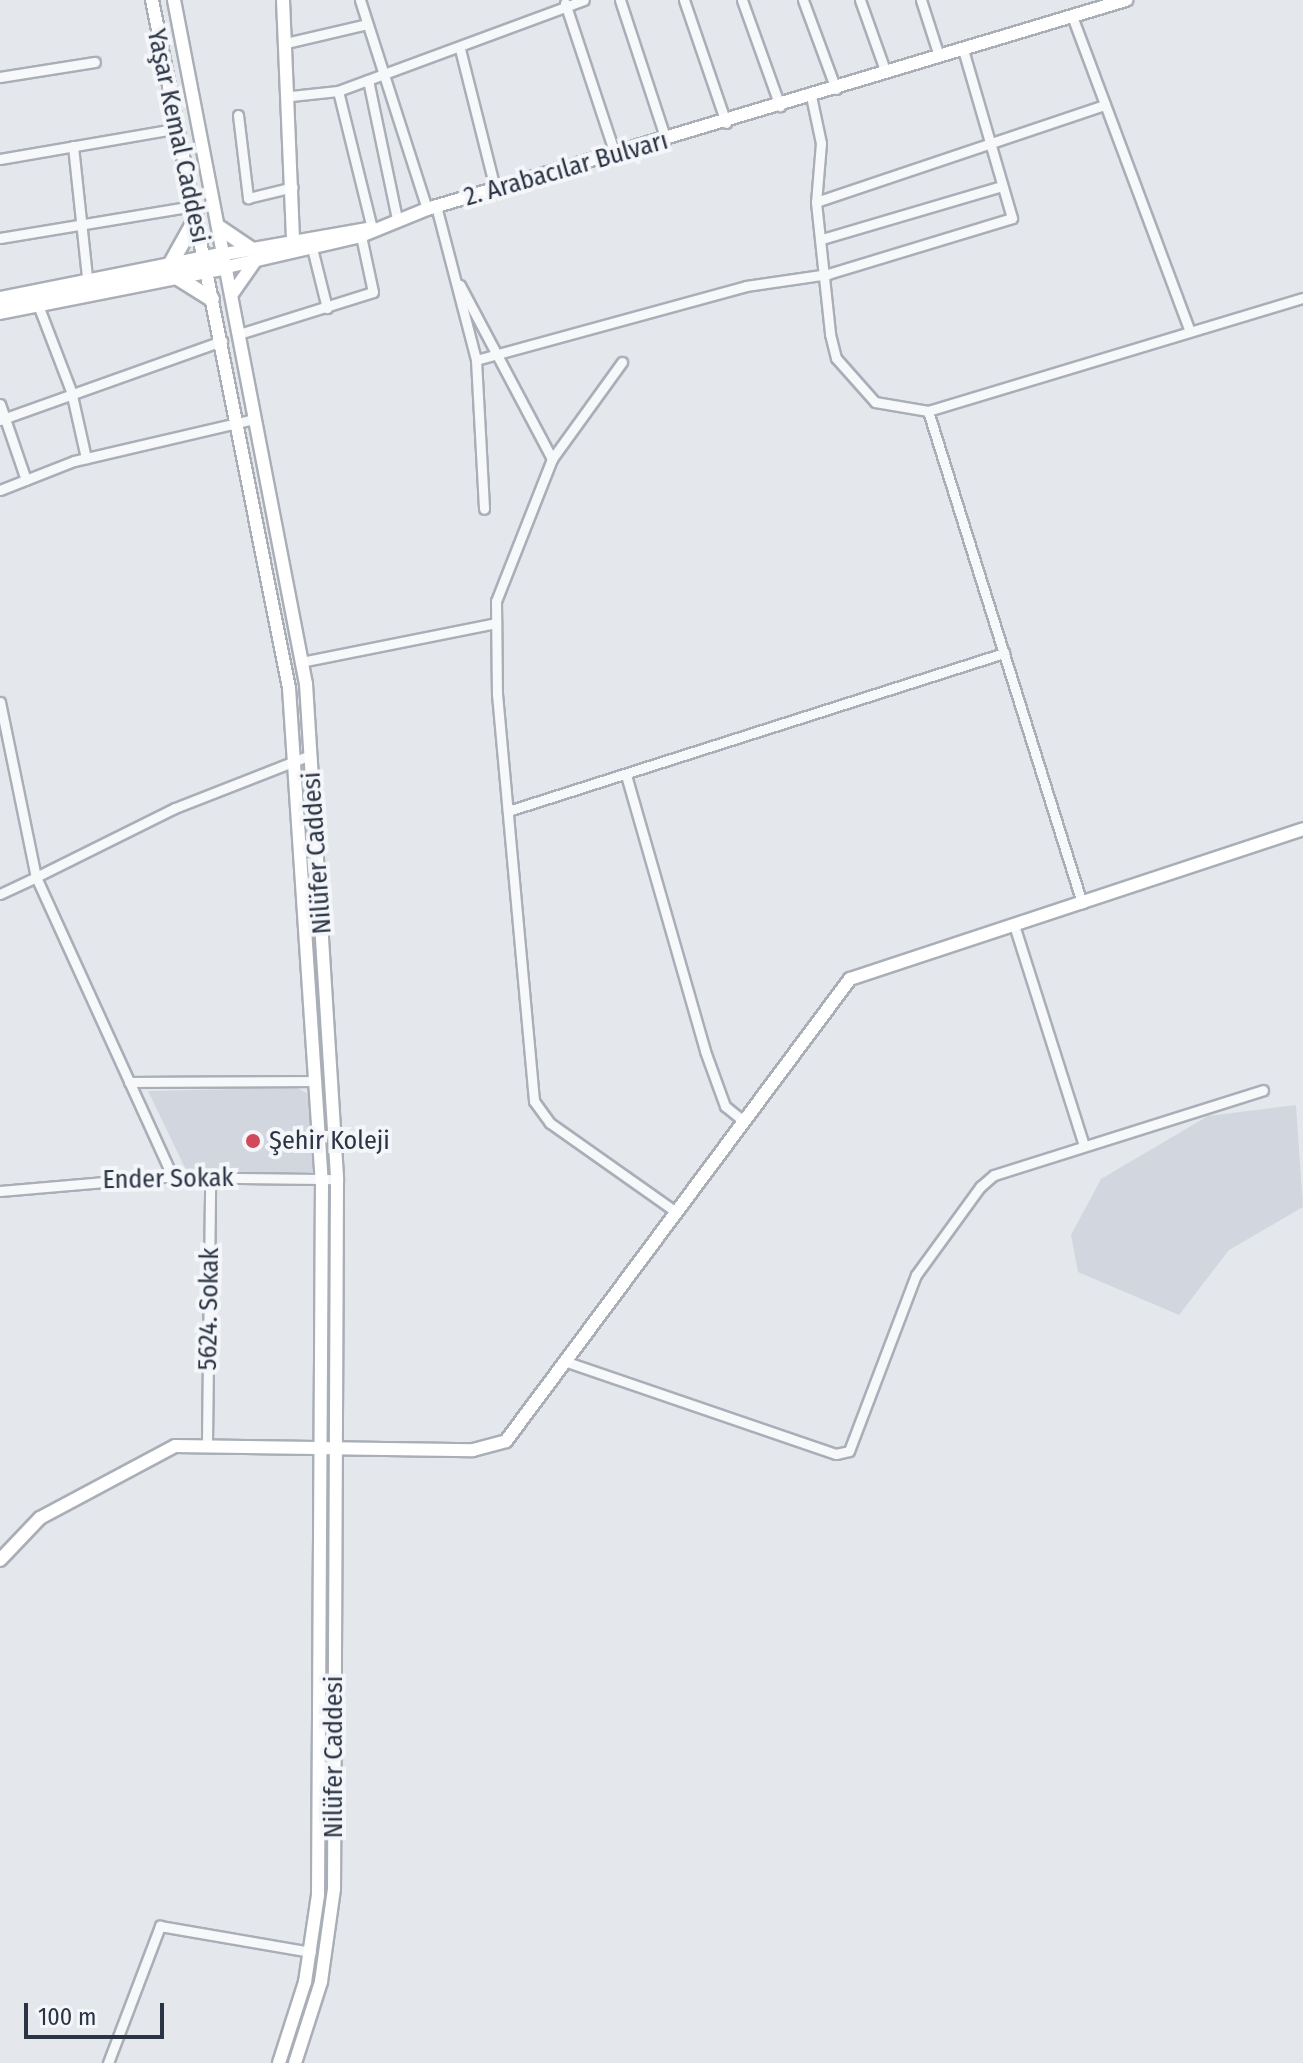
<!DOCTYPE html>
<html>
<head>
<meta charset="utf-8">
<style>
	body { margin:0 }
	#map { position:relative; width:1303px; height:2063px; overflow:hidden; background:#e4e7ec; font-family:"Fira Sans Condensed",sans-serif }
	div>[style] { position:absolute }
	.built>* { inset:0; background:#d2d6de }
	.roads { filter:drop-shadow(2px 0 #a9aeb7) drop-shadow(-2px 0 #a9aeb7) drop-shadow(0 2px #a9aeb7) drop-shadow(0 -2px #a9aeb7) }
	.street>* { height:9px; margin:-4.5px; padding:0 4.5px; transform-origin:4.5px; border-radius:4.5px; background:#f7f8fa }
	.secondary>* { height:12px; margin:-6px; padding:0 6px; transform-origin:6px; border-radius:6px; background:#fff }
	.primary>* { height:14px; margin:-7px; padding:0 7px; transform-origin:7px; border-radius:7px; background:#fff }
	.dots>* { width:22px; height:22px; translate:-50% -50%; box-sizing:border-box; border:4px solid #f4f6f9; border-radius:50% }
	span { translate:-50% -50%; white-space:nowrap; text-align:center; line-height:1.15; -webkit-text-stroke:8px #f4f6f9; paint-order:stroke }
	.street-label { font-size:26px; color:#2b3445 }
	.poi-label { font-size:26px; color:#2b3445 }
	.left { translate:0 -50%; text-align:left }
	.scale { position:absolute; left:24px; top:2003px; width:140px; height:36px; box-sizing:border-box; border:4px solid #2b3445; border-top:0; padding-left:10px; font-size:24px; line-height:28px; white-space:nowrap; color:#2b3445; -webkit-text-stroke:6px #f4f6f9; paint-order:stroke }
</style>
</head>
<body>
<div id="map">
	<div class="built">
		<i style="clip-path:polygon(298px 1088px,311px 1096px,315px 1172px,187px 1172px,148px 1091px)"></i>
		<i style="clip-path:polygon(1296px 1105px,1303px 1207px,1229px 1250px,1179px 1315px,1078px 1272px,1071px 1235px,1101px 1179px,1208px 1116px)"></i>
	</div>
	<div class="roads">
		<div class="street">
			<i style="left:360px;top:0;width:219px;rotate:72.2deg"></i>
			<i style="left:620px;top:0;width:147px;rotate:71.8deg"></i>
			<i style="left:684px;top:0;width:130px;rotate:71.1deg"></i>
			<i style="left:742px;top:0;width:113px;rotate:70.3deg"></i>
			<i style="left:803px;top:0;width:95px;rotate:69.7deg"></i>
			<i style="left:860px;top:0;width:77px;rotate:70.4deg"></i>
			<i style="left:921px;top:0;width:59px;rotate:72.2deg"></i>
			<i style="left:565px;top:3px;width:159px;rotate:71.7deg"></i>
			<i style="left:1072px;top:16px;width:334px;rotate:69.5deg"></i>
			<i style="left:286px;top:43px;width:83px;rotate:-13.2deg"></i>
			<i style="left:460px;top:49px;width:143px;rotate:75.9deg"></i>
			<i style="left:0;top:77px;width:96px;rotate:-9deg"></i>
			<i style="left:368px;top:80px;width:142px;rotate:78.2deg"></i>
			<i style="left:338px;top:91px;width:141px;rotate:76.1deg"></i>
			<i style="left:291px;top:96px;width:47px;rotate:-6.1deg"></i>
			<i style="left:338px;top:91px;width:262px;rotate:-20.3deg"></i>
			<i style="left:811px;top:96px;width:48px;rotate:78deg"></i>
			<i style="left:821px;top:143px;width:59px;rotate:94.8deg"></i>
			<i style="left:816px;top:202px;width:133px;rotate:83.9deg"></i>
			<i style="left:830px;top:334px;width:25px;rotate:76deg"></i>
			<i style="left:836px;top:358px;width:59px;rotate:48.4deg"></i>
			<i style="left:875px;top:402px;width:54px;rotate:9.6deg"></i>
			<i style="left:928px;top:411px;width:392px;rotate:-16.8deg"></i>
			<i style="left:238px;top:115px;width:84px;rotate:83.1deg"></i>
			<i style="left:248px;top:198px;width:46px;rotate:-13.7deg"></i>
			<i style="left:73px;top:146px;width:133px;rotate:83.9deg"></i>
			<i style="left:0;top:159px;width:177px;rotate:-9.8deg"></i>
			<i style="left:816px;top:202px;width:305px;rotate:-18.6deg"></i>
			<i style="left:436px;top:206px;width:159px;rotate:75.4deg"></i>
			<i style="left:476px;top:360px;width:149px;rotate:86.9deg"></i>
			<i style="left:0;top:238px;width:196px;rotate:-9.4deg"></i>
			<i style="left:822px;top:239px;width:188px;rotate:-16.4deg"></i>
			<i style="left:312px;top:248px;width:62px;rotate:76deg"></i>
			<i style="left:460px;top:285px;width:197px;rotate:62.1deg"></i>
			<i style="left:38px;top:305px;width:92px;rotate:69deg"></i>
			<i style="left:71px;top:391px;width:69px;rotate:77.4deg"></i>
			<i style="left:239px;top:334px;width:140px;rotate:-17.4deg"></i>
			<i style="left:373px;top:292px;width:57px;rotate:-102.1deg"></i>
			<i style="left:476px;top:360px;width:280px;rotate:-15.3deg"></i>
			<i style="left:746px;top:286px;width:83px;rotate:-8.3deg"></i>
			<i style="left:828px;top:274px;width:192px;rotate:-16.9deg"></i>
			<i style="left:1012px;top:218px;width:176px;rotate:-106.2deg"></i>
			<i style="left:622px;top:362px;width:120px;rotate:125.8deg"></i>
			<i style="left:552px;top:459px;width:153px;rotate:111.5deg"></i>
			<i style="left:496px;top:601px;width:93px;rotate:89.4deg"></i>
			<i style="left:497px;top:694px;width:409px;rotate:84.8deg"></i>
			<i style="left:534px;top:1101px;width:27px;rotate:54deg"></i>
			<i style="left:550px;top:1123px;width:154px;rotate:35.2deg"></i>
			<i style="left:0;top:404px;width:80px;rotate:71.1deg"></i>
			<i style="left:928px;top:411px;width:516px;rotate:72.62deg"></i>
			<i style="left:0;top:420px;width:236px;rotate:-19.6deg"></i>
			<i style="left:0;top:490px;width:79px;rotate:-21.4deg"></i>
			<i style="left:74px;top:461px;width:181px;rotate:-13.1deg"></i>
			<i style="left:301px;top:662px;width:199px;rotate:-11.3deg"></i>
			<i style="left:0;top:702px;width:179px;rotate:78.4deg"></i>
			<i style="left:36px;top:877px;width:155px;rotate:-26.4deg"></i>
			<i style="left:175px;top:808px;width:145px;rotate:-21.4deg"></i>
			<i style="left:626px;top:775px;width:287px;rotate:74deg"></i>
			<i style="left:705px;top:1051px;width:59px;rotate:70deg"></i>
			<i style="left:725px;top:1106px;width:21px;rotate:39deg"></i>
			<i style="left:508px;top:811px;width:521px;rotate:-17.67deg"></i>
			<i style="left:0;top:894px;width:40px;rotate:-25deg"></i>
			<i style="left:36px;top:877px;width:330px;rotate:65.5deg"></i>
			<i style="left:1014px;top:925px;width:232px;rotate:72.4deg"></i>
			<i style="left:129px;top:1082px;width:186px;rotate:-0.3deg"></i>
			<i style="left:0;top:1191px;width:163px;rotate:-4.9deg"></i>
			<i style="left:162px;top:1177px;width:175px;rotate:0.7deg"></i>
			<i style="left:567px;top:1362px;width:284px;rotate:18.9deg"></i>
			<i style="left:836px;top:1454px;width:13px;rotate:-13deg"></i>
			<i style="left:849px;top:1451px;width:188px;rotate:-69.2deg"></i>
			<i style="left:916px;top:1275px;width:109px;rotate:-54deg"></i>
			<i style="left:980px;top:1187px;width:18px;rotate:-41deg"></i>
			<i style="left:994px;top:1175px;width:282px;rotate:-17.5deg"></i>
			<i style="left:207px;top:1441px;width:264px;rotate:-89.3deg"></i>
			<i style="left:108px;top:2063px;width:147px;rotate:-69.2deg"></i>
			<i style="left:160px;top:1926px;width:153px;rotate:9.8deg"></i>
		</div>
		<div class="secondary">
			<i style="left:152px;top:0;width:702px;rotate:78.74deg"></i>
			<i style="left:289px;top:688px;width:492px;rotate:86.2deg"></i>
			<i style="left:322px;top:1179px;width:716px;rotate:90.32deg"></i>
			<i style="left:318px;top:1895px;width:88px;rotate:98.5deg"></i>
			<i style="left:305px;top:1982px;width:85px;rotate:107.8deg"></i>
			<i style="left:174px;top:0;width:697px;rotate:79.08deg"></i>
			<i style="left:306px;top:684px;width:496px;rotate:86.4deg"></i>
			<i style="left:337px;top:1179px;width:710px;rotate:90.24deg"></i>
			<i style="left:334px;top:1889px;width:94px;rotate:98deg"></i>
			<i style="left:321px;top:1982px;width:85px;rotate:107.8deg"></i>
			<i style="left:283px;top:0;width:240px;rotate:87.6deg"></i>
			<i style="left:225px;top:254px;width:149px;rotate:-10deg"></i>
			<i style="left:227px;top:267px;width:138px;rotate:-13deg"></i>
			<i style="left:361px;top:236px;width:71px;rotate:-22.2deg"></i>
			<i style="left:427px;top:209px;width:730px;rotate:-16.65deg"></i>
			<i style="left:232px;top:294px;width:39px;rotate:-55deg"></i>
			<i style="left:0;top:1560px;width:58px;rotate:-46.4deg"></i>
			<i style="left:40px;top:1518px;width:153px;rotate:-28.1deg"></i>
			<i style="left:175px;top:1446px;width:298px;rotate:0.8deg"></i>
			<i style="left:473px;top:1450px;width:34px;rotate:-15deg"></i>
			<i style="left:506px;top:1441px;width:576px;rotate:-53.33deg"></i>
			<i style="left:850px;top:979px;width:477px;rotate:-18.3deg"></i>
		</div>
		<div class="primary">
			<i style="left:220px;top:228px;width:37px;rotate:34deg"></i>
			<i style="left:170px;top:265px;width:54px;rotate:-61deg"></i>
			<i style="left:178px;top:278px;width:40px;rotate:32deg"></i>
			<i style="left:0;top:299px;width:229px;rotate:-11.3deg"></i>
			<i style="left:0;top:312px;width:231px;rotate:-11.2deg"></i>
		</div>
	</div>
	<div class="dots">
		<i style="left:253px;top:1141px;background:#d1495b"></i>
	</div>
	<div class="street-label">
		<span style="left:178px;top:136px;rotate:78deg">Yaşar Kemal Caddesi</span>
		<span style="left:566px;top:169px;rotate:-16deg">2. Arabacılar Bulvarı</span>
		<span style="left:317px;top:853px;rotate:-94deg">Nilüfer Caddesi</span>
		<span style="left:168px;top:1179px;rotate:-1deg">Ender Sokak</span>
		<span style="left:209px;top:1309px;rotate:-89deg">5624. Sokak</span>
		<span style="left:334px;top:1757px;rotate:-90deg">Nilüfer Caddesi</span>
	</div>
	<div class="poi-label">
		<span class="left" style="left:269px;top:1141px">Şehir Koleji</span>
	</div>
	<div class="scale">100 m</div>
</div>
</body>
</html>
